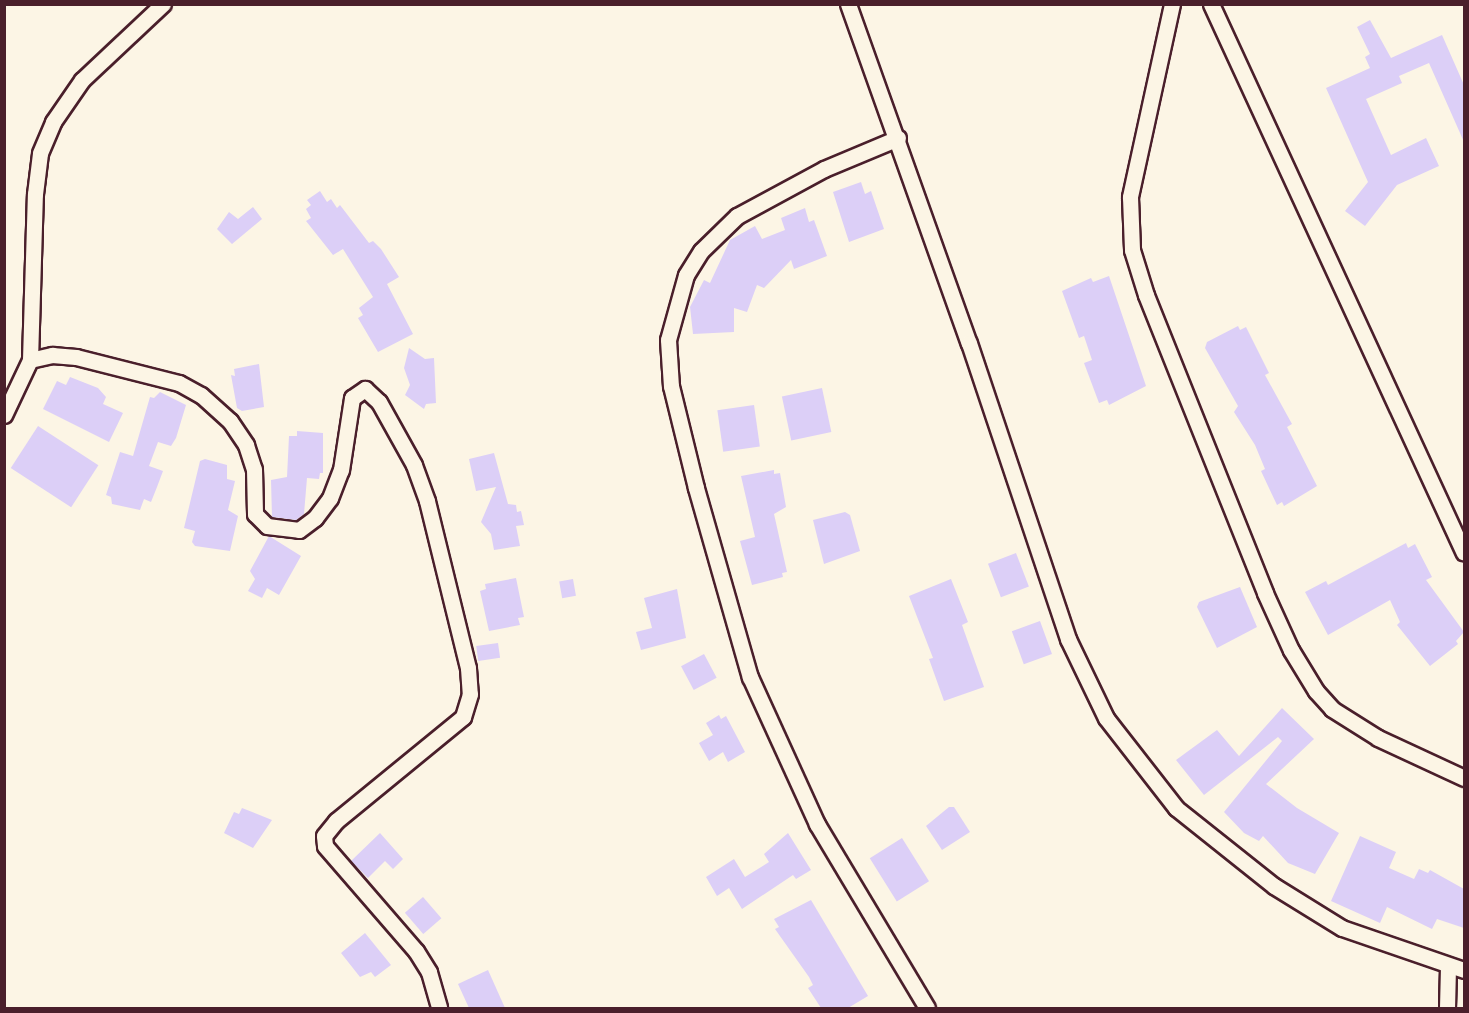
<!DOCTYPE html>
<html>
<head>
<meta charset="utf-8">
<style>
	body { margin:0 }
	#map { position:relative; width:1469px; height:1013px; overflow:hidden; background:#fcf5e5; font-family:Itim,sans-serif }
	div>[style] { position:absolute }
	.building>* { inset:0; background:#dccff7; transform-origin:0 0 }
	.roads { filter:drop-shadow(2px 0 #4a1f2b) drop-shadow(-2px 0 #4a1f2b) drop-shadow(0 2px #4a1f2b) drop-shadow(0 -2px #4a1f2b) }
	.street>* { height:15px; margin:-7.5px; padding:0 7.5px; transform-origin:7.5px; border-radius:7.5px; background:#fcf5e5 }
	span { translate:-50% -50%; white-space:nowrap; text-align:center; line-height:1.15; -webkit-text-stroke:4.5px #fcf5e5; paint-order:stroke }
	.frame { position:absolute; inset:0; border:6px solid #4a1f2b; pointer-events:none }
</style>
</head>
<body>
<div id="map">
	<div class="building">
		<i style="clip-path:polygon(1370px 20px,1391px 58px,1442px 35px,1464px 85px,1464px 142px,1429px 63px,1399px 76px,1402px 83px,1366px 99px,1391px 155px,1426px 138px,1439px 166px,1397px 185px,1365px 226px,1345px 211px,1368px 182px,1326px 88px,1370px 68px,1365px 57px,1370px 54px,1357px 27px)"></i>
		<i style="clip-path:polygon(861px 182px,865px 194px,871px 191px,884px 229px,849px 242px,833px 192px)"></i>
		<i style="clip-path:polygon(320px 191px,327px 202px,331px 199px,337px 208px,340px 205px,369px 243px,373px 241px,381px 249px,399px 277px,387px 284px,413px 334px,378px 352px,358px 318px,363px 315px,359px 308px,373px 297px,343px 249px,333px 255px,306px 221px,311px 218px,306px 209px,311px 205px,307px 200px)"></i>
		<i style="clip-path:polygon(253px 207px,262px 219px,232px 244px,217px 229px,229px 212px,238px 219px)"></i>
		<i style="clip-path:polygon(805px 208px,809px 222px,814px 220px,827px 256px,794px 269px,791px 260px,764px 288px,757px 285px,747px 312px,734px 308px,734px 332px,693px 334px,690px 307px,704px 280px,710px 283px,730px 240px,755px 226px,762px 239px,785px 230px,781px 218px)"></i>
		<i style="clip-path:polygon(1109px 276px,1146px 386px,1109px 405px,1107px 400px,1099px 403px,1084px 363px,1092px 360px,1084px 336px,1079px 338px,1062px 291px,1091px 278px,1093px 282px)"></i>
		<i style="clip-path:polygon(1238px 326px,1240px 330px,1246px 327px,1269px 373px,1265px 375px,1292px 424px,1287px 427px,1317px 486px,1284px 506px,1282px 502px,1277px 505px,1261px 471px,1265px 469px,1255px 445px,1234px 412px,1238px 406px,1205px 348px,1207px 342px)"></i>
		<i style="clip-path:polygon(409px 348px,425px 359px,434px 358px,436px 403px,426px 404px,424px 409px,405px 395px,410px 385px,404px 368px)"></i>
		<i style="clip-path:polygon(259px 364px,264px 407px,242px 411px,237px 408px,231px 375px,235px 376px,234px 369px)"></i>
		<i style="clip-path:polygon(70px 377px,98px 388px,106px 397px,103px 404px,123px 413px,109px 442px,43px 409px,57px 381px,66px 385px)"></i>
		<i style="left:822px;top:388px;width:45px;height:41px;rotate:78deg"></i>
		<i style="clip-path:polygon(160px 392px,186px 405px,176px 438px,171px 446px,158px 442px,149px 466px,163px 471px,157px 487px,151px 502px,144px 499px,140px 510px,112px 504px,111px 497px,106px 495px,120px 452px,133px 456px,150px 397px,154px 398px)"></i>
		<i style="left:754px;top:405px;width:42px;height:37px;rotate:82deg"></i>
		<i style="left:38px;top:426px;width:72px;height:50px;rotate:33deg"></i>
		<i style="clip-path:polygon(297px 431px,323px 433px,323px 473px,320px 473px,319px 479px,307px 478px,304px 514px,296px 520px,272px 517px,271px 480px,287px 477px,289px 436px,297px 436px)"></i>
		<i style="clip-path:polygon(494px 453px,508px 504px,516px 505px,517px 512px,521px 511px,524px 525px,516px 526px,520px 546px,494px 550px,491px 534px,481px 522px,496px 487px,476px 491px,469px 459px)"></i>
		<i style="clip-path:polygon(205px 459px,227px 465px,227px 479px,235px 481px,228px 510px,238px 516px,230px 551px,195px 546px,192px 542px,195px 531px,184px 528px,200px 461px)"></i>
		<i style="clip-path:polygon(774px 470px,774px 474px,780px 473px,786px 507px,774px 514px,787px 572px,782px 573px,783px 577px,752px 585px,740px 541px,755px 537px,741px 476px)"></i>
		<i style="clip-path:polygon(845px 512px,850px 515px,860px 551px,824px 564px,813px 520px)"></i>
		<i style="clip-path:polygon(269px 536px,301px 556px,279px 595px,267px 588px,262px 598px,248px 591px,255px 579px,250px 571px)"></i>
		<i style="clip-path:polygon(1406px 543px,1408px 548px,1415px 544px,1432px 577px,1426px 580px,1464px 632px,1456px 641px,1458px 644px,1430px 666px,1397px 625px,1400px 622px,1390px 600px,1328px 635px,1305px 592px,1326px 581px,1328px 585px)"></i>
		<i style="left:1016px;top:553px;width:36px;height:30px;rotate:69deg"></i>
		<i style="clip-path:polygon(516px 578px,524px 617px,518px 618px,520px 625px,489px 631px,480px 591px,486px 589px,485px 584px)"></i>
		<i style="left:573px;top:579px;width:17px;height:14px;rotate:80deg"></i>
		<i style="clip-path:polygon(951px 579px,968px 622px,962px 625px,984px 687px,944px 701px,929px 659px,933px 658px,909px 596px)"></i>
		<i style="clip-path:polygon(1240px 587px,1257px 627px,1217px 648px,1197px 607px,1199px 602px)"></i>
		<i style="clip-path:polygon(677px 589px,686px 638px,641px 650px,636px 632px,652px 628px,644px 598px)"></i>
		<i style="left:1040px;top:621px;width:35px;height:30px;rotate:70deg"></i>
		<i style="left:498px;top:643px;width:15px;height:22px;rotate:82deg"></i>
		<i style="left:704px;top:654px;width:27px;height:26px;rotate:62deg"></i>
		<i style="clip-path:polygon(1282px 708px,1314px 739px,1266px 784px,1297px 808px,1339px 833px,1315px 874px,1288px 863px,1263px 836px,1259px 841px,1244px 833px,1224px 812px,1282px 741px,1278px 737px,1204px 795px,1176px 760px,1217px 730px,1239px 756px)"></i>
		<i style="clip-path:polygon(719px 715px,721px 719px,726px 716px,745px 752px,728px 762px,723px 752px,709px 761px,699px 743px,713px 735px,706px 723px)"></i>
		<i style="clip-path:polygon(949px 807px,954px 807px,970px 832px,942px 850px,926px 826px)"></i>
		<i style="clip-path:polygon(242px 808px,272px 820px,253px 848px,224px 833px,234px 812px,239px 814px)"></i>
		<i style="clip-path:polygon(380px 833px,403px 859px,393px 869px,385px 861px,368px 878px,351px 861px)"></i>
		<i style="clip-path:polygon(788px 833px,811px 870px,796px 879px,793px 875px,742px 909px,729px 888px,717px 896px,706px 877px,734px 859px,745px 877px,769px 862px,764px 854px)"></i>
		<i style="clip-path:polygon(1360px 836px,1396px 852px,1389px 868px,1414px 879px,1419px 869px,1428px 873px,1430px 870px,1464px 889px,1464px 928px,1437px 919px,1432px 929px,1387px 907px,1380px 923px,1331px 901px)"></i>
		<i style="left:902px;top:838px;width:51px;height:38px;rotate:58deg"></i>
		<i style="left:423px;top:897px;width:28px;height:24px;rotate:49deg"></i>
		<i style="clip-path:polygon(811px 900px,868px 996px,848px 1008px,821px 1008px,808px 988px,813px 985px,809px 977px,775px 929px,779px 927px,774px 919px)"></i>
		<i style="clip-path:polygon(365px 933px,391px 965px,375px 977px,371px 972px,360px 977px,341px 953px)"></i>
		<i style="clip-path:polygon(488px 970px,505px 1008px,469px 1008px,458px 984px)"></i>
	</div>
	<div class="roads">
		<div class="street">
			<i style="left:848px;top:4px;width:360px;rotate:70.4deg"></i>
			<i style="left:969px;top:343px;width:312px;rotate:71.5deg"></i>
			<i style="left:1068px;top:639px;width:88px;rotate:64.3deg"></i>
			<i style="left:1106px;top:718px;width:114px;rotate:52.1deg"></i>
			<i style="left:1176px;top:808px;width:125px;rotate:38.5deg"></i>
			<i style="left:1274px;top:886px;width:80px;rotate:31.7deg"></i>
			<i style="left:1342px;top:928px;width:129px;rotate:19deg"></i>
			<i style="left:1172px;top:4px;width:198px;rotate:102.3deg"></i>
			<i style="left:1130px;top:197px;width:53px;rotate:87.8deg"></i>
			<i style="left:1132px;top:250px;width:47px;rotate:72.7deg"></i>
			<i style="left:1146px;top:295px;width:321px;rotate:68.2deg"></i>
			<i style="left:1265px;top:593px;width:63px;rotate:65.5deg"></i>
			<i style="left:1291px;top:650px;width:48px;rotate:58.6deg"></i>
			<i style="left:1316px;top:691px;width:24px;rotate:48deg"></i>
			<i style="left:1332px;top:709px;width:54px;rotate:32.2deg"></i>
			<i style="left:1378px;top:738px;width:95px;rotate:24.9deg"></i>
			<i style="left:1211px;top:4px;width:604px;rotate:65.26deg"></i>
			<i style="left:898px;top:138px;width:80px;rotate:157.3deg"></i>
			<i style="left:824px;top:169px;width:99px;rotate:151.6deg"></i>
			<i style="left:737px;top:216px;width:50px;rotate:135.8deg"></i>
			<i style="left:701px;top:251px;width:28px;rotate:122deg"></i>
			<i style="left:686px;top:275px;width:67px;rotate:105.5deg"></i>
			<i style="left:668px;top:340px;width:46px;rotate:86.3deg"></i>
			<i style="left:671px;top:386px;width:105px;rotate:76.2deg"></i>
			<i style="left:696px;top:488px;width:197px;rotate:74.1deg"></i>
			<i style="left:750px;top:677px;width:162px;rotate:65.5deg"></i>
			<i style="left:817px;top:824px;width:214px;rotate:59.1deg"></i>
			<i style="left:30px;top:360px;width:23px;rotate:-13deg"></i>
			<i style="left:52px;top:355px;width:24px;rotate:5deg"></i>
			<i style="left:76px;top:357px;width:106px;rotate:14.2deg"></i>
			<i style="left:179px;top:383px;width:25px;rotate:29deg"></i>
			<i style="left:201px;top:395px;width:39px;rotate:42deg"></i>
			<i style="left:230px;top:421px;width:29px;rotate:56deg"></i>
			<i style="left:246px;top:445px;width:25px;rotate:72deg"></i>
			<i style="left:254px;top:469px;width:45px;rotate:88.7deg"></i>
			<i style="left:255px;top:514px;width:17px;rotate:45deg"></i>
			<i style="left:267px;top:526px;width:32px;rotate:7deg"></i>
			<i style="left:299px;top:530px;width:20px;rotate:-37deg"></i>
			<i style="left:315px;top:518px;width:25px;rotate:-53deg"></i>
			<i style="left:330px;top:498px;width:30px;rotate:-69deg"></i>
			<i style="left:341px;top:470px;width:73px;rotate:-81.3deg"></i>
			<i style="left:352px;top:398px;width:16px;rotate:-35deg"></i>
			<i style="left:365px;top:389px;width:19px;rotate:43deg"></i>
			<i style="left:379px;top:402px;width:72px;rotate:60.9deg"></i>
			<i style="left:414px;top:465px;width:38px;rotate:70deg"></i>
			<i style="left:427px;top:501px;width:172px;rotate:76.2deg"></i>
			<i style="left:468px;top:668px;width:26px;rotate:86deg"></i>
			<i style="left:470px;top:694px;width:24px;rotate:107deg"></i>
			<i style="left:463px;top:717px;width:164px;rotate:140.7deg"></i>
			<i style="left:336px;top:821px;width:19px;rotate:129deg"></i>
			<i style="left:324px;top:836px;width:10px;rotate:84deg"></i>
			<i style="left:325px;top:846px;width:139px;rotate:49.1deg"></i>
			<i style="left:416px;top:951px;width:25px;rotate:58deg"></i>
			<i style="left:429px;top:972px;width:37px;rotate:74deg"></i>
			<i style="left:4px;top:415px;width:61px;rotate:-64.7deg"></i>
			<i style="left:30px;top:360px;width:166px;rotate:-88.3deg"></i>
			<i style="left:35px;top:194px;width:41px;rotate:-83deg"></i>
			<i style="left:40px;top:153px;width:34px;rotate:-67deg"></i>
			<i style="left:53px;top:122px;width:51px;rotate:-55.4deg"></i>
			<i style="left:82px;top:80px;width:111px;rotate:-43.2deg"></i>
			<i style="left:1447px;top:1008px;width:41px;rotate:-88.6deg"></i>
		</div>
	</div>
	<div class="frame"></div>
</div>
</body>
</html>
